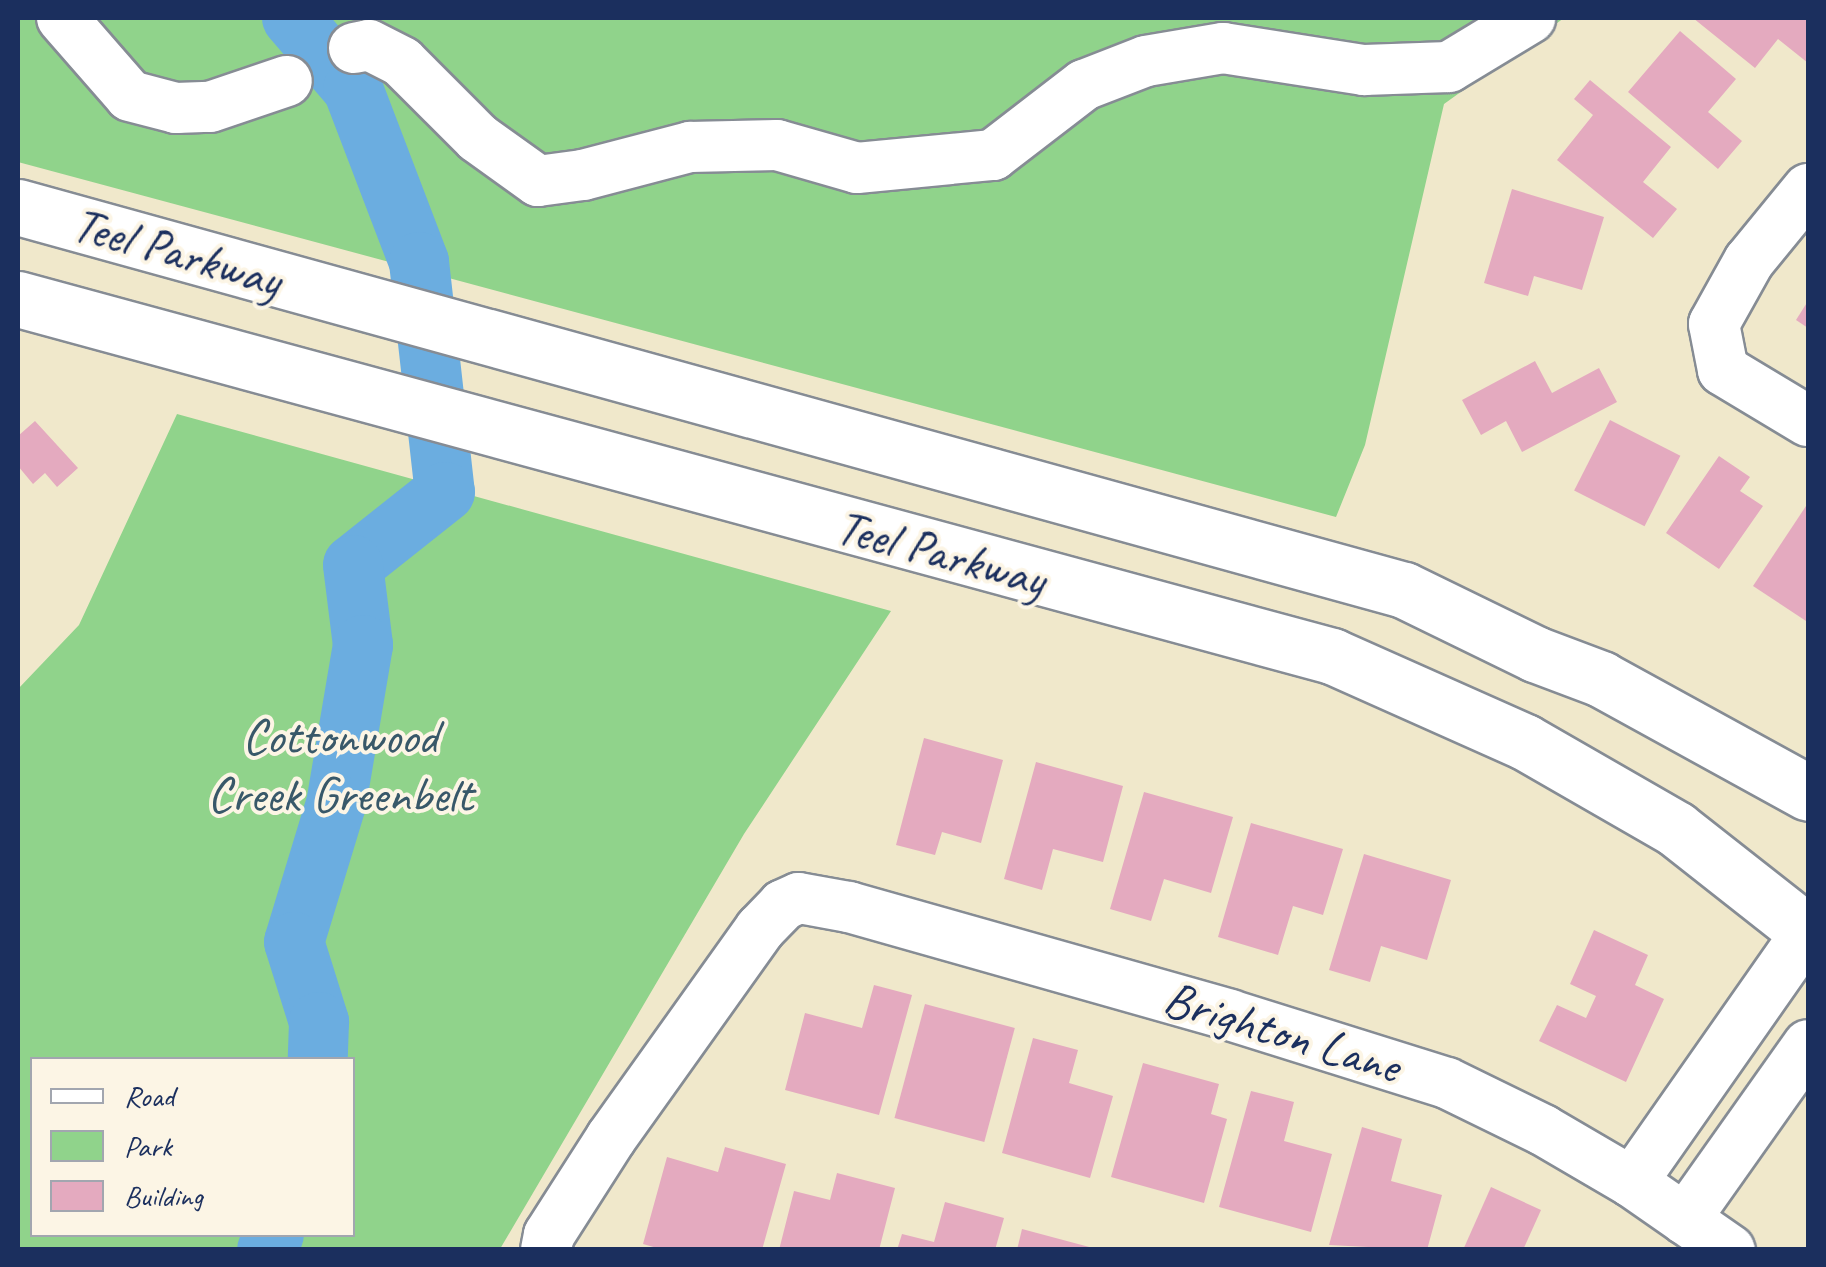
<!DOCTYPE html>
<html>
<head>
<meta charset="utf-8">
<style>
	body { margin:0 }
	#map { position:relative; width:1826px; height:1267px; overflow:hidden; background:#f0e8cb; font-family:Caveat,sans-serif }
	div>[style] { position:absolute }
	.green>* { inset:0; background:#90d38b }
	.river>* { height:60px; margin:-30px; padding:0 30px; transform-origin:30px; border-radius:30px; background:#6bade0 }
	.building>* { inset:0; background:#e4aabf; transform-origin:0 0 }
	.roads { filter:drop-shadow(2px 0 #868c94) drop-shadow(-2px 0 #868c94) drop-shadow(0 2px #868c94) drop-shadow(0 -2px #868c94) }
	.minor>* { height:50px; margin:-25px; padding:0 25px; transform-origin:25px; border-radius:25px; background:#fff }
	.major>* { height:55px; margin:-27.5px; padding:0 27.5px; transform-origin:27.5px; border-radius:27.5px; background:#fff }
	span { translate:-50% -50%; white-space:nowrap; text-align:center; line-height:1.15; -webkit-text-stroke:8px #fcf5e5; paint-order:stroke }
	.street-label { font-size:50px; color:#1b2f5e }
	.park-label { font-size:50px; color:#385869 }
	.frame { position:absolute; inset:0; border:20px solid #1b2f5e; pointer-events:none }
	.legend { position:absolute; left:30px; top:1057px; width:325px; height:180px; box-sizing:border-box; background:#fcf5e5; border:2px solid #a2a6af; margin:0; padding:12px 18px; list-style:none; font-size:30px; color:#1b2f5e }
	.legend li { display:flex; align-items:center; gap:20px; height:50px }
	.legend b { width:50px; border:2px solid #a2a6af }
</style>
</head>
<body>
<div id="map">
	<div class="green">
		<i style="clip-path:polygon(18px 18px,1564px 18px,1444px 104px,1365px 445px,1336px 517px,18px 162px)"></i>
		<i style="clip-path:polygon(evenodd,177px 414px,891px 611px,744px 834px,500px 1249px,18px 1249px,18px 689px,79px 625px,177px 414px,32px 1060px,352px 1060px,352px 1234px,32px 1234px,32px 1060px)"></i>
	</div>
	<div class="river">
		<i style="left:292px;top:18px;width:94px;rotate:49.3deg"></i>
		<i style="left:353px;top:89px;width:185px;rotate:69.1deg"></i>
		<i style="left:419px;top:262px;width:231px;rotate:83.6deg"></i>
		<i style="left:445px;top:492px;width:117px;rotate:141.6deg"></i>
		<i style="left:353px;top:565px;width:81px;rotate:82.9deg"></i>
		<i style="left:363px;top:645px;width:161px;rotate:99.6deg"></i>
		<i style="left:336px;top:804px;width:144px;rotate:106.9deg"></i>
		<i style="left:294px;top:942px;width:84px;rotate:72.6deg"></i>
		<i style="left:319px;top:1022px;width:38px;rotate:92deg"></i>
		<i style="left:267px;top:1250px;width:17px;rotate:-66deg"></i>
	</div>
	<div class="building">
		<i style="clip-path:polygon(1693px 18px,1808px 18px,1808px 63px,1778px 39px,1755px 68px)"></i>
		<i style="clip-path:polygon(1680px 31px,1736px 79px,1708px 112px,1742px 141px,1718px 169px,1628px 92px)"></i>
		<i style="clip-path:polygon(1590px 80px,1671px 147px,1643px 182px,1677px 209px,1653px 238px,1557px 160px,1593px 115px,1574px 99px)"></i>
		<i style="clip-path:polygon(1512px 189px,1604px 217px,1582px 290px,1534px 276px,1528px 296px,1484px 283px)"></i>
		<i style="clip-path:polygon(1808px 301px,1808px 328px,1796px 320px)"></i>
		<i style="clip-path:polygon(1535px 361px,1552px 393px,1599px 368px,1617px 402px,1522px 452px,1506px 421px,1481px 435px,1462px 400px)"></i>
		<i style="left:1610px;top:420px;width:79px;height:79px;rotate:27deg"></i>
		<i style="clip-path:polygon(35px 421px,78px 468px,57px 487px,45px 473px,33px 484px,18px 466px,18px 436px)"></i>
		<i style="clip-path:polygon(1719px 456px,1750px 477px,1740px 491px,1763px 506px,1719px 569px,1666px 533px)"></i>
		<i style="clip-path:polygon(1806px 506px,1808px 508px,1806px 621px,1753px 586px)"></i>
		<i style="clip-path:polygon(924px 738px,1003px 760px,981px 843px,942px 832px,935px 855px,896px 845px)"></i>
		<i style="clip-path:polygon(1036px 762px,1123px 786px,1103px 862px,1053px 849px,1042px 890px,1004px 879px)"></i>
		<i style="clip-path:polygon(1144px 792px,1233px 817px,1211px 893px,1164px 879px,1151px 921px,1110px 909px)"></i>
		<i style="clip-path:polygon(1251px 823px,1343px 849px,1323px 915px,1293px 906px,1278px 955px,1218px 937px)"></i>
		<i style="clip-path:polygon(1364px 854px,1451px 880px,1427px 960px,1381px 946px,1370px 982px,1329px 970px)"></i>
		<i style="clip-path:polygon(1594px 930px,1648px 955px,1635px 985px,1664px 999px,1626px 1082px,1539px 1041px,1557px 1005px,1586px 1018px,1596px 996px,1570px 984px)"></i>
		<i style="clip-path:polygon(874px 985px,912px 995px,879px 1115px,785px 1090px,805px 1013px,862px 1028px)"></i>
		<i style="left:925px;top:1004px;width:93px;height:118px;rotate:15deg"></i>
		<i style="clip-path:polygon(1033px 1038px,1078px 1050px,1069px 1083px,1113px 1096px,1090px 1178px,1002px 1153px)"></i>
		<i style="clip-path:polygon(1143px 1063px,1219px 1084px,1211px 1114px,1227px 1119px,1204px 1203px,1111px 1177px)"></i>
		<i style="clip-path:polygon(1251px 1091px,1294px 1102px,1284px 1141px,1332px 1154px,1311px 1232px,1219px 1207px)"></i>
		<i style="clip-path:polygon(1362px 1127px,1402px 1139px,1391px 1181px,1442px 1195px,1427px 1250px,1329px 1245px)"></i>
		<i style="clip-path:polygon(725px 1147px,786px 1164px,762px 1250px,664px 1250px,643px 1244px,667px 1157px,718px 1172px)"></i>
		<i style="clip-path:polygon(837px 1173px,895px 1188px,879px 1250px,779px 1250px,794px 1191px,830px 1200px)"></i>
		<i style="clip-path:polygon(1491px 1187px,1541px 1210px,1523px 1250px,1463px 1250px)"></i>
		<i style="clip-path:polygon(945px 1202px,1004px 1218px,995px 1250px,897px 1250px,902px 1234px,934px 1242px)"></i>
		<i style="clip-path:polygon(1022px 1229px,1093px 1248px,1093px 1250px,1017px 1250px)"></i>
	</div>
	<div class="roads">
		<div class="minor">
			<i style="left:62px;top:18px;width:103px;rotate:48.9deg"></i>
			<i style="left:130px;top:96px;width:48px;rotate:14.6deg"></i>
			<i style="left:176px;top:108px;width:34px;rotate:-2deg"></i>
			<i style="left:210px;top:107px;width:81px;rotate:-18.7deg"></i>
			<i style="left:354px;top:48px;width:15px;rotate:-11deg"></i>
			<i style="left:369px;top:45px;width:37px;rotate:27deg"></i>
			<i style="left:402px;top:62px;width:107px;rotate:45deg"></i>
			<i style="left:478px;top:138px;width:74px;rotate:35.6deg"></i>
			<i style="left:538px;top:181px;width:45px;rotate:-7.6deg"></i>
			<i style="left:583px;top:175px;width:111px;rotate:-14.7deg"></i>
			<i style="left:690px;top:147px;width:87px;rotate:-1.3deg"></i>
			<i style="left:777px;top:145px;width:83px;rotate:16deg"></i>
			<i style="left:857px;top:168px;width:137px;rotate:-5.5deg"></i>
			<i style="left:993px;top:155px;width:115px;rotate:-37.6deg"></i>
			<i style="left:1084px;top:85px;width:66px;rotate:-21.2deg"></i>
			<i style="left:1146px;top:61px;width:78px;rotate:-9.6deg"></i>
			<i style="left:1223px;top:48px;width:143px;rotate:8.9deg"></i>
			<i style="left:1364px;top:70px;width:85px;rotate:-2deg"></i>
			<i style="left:1449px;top:67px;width:95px;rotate:-31.2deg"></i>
			<i style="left:1808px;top:189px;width:93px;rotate:129.3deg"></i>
			<i style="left:1749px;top:261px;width:72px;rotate:119.1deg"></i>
			<i style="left:1714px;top:324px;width:47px;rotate:78.9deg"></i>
			<i style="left:1723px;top:370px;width:99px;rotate:31deg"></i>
			<i style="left:1632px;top:1182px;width:307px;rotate:-55deg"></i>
			<i style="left:1685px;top:1219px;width:213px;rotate:-54.7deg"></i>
			<i style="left:546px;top:1250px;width:15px;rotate:-79deg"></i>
			<i style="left:549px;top:1235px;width:115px;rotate:-57.4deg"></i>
			<i style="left:611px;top:1138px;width:257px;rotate:-54.5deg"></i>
			<i style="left:760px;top:929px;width:33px;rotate:-46deg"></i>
			<i style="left:783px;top:905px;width:17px;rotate:-24deg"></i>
			<i style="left:799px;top:898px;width:51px;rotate:10.2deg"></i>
			<i style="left:849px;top:907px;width:396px;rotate:15.8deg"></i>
			<i style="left:1230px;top:1015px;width:227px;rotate:17.4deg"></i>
			<i style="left:1447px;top:1083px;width:107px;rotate:26.1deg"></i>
			<i style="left:1543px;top:1130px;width:103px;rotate:30.3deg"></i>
			<i style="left:1632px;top:1182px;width:119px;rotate:34.8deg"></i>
		</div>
		<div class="major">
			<i style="left:18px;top:207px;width:1438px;rotate:15.45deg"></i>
			<i style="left:1404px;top:590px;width:146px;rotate:26deg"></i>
			<i style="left:1535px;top:654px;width:71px;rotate:20.7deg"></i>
			<i style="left:1601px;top:679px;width:236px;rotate:28.8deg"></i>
			<i style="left:18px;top:299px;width:1362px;rotate:15.2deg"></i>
			<i style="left:1332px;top:656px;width:211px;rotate:24deg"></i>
			<i style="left:1525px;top:742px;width:174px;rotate:29.9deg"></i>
			<i style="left:1676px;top:829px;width:168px;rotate:38.2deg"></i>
		</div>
	</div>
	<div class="street-label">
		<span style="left:177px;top:252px;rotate:16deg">Teel Parkway</span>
		<span style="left:941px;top:553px;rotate:15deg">Teel Parkway</span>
		<span style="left:1282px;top:1032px;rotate:17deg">Brighton Lane</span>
	</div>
	<div class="park-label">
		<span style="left:340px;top:765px">Cottonwood<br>Creek Greenbelt</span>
	</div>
	<div class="frame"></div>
	<ul class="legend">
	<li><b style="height:12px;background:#fff"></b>Road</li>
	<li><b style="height:28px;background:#90d38b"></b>Park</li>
	<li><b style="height:28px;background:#e4aabf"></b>Building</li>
	</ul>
</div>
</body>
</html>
